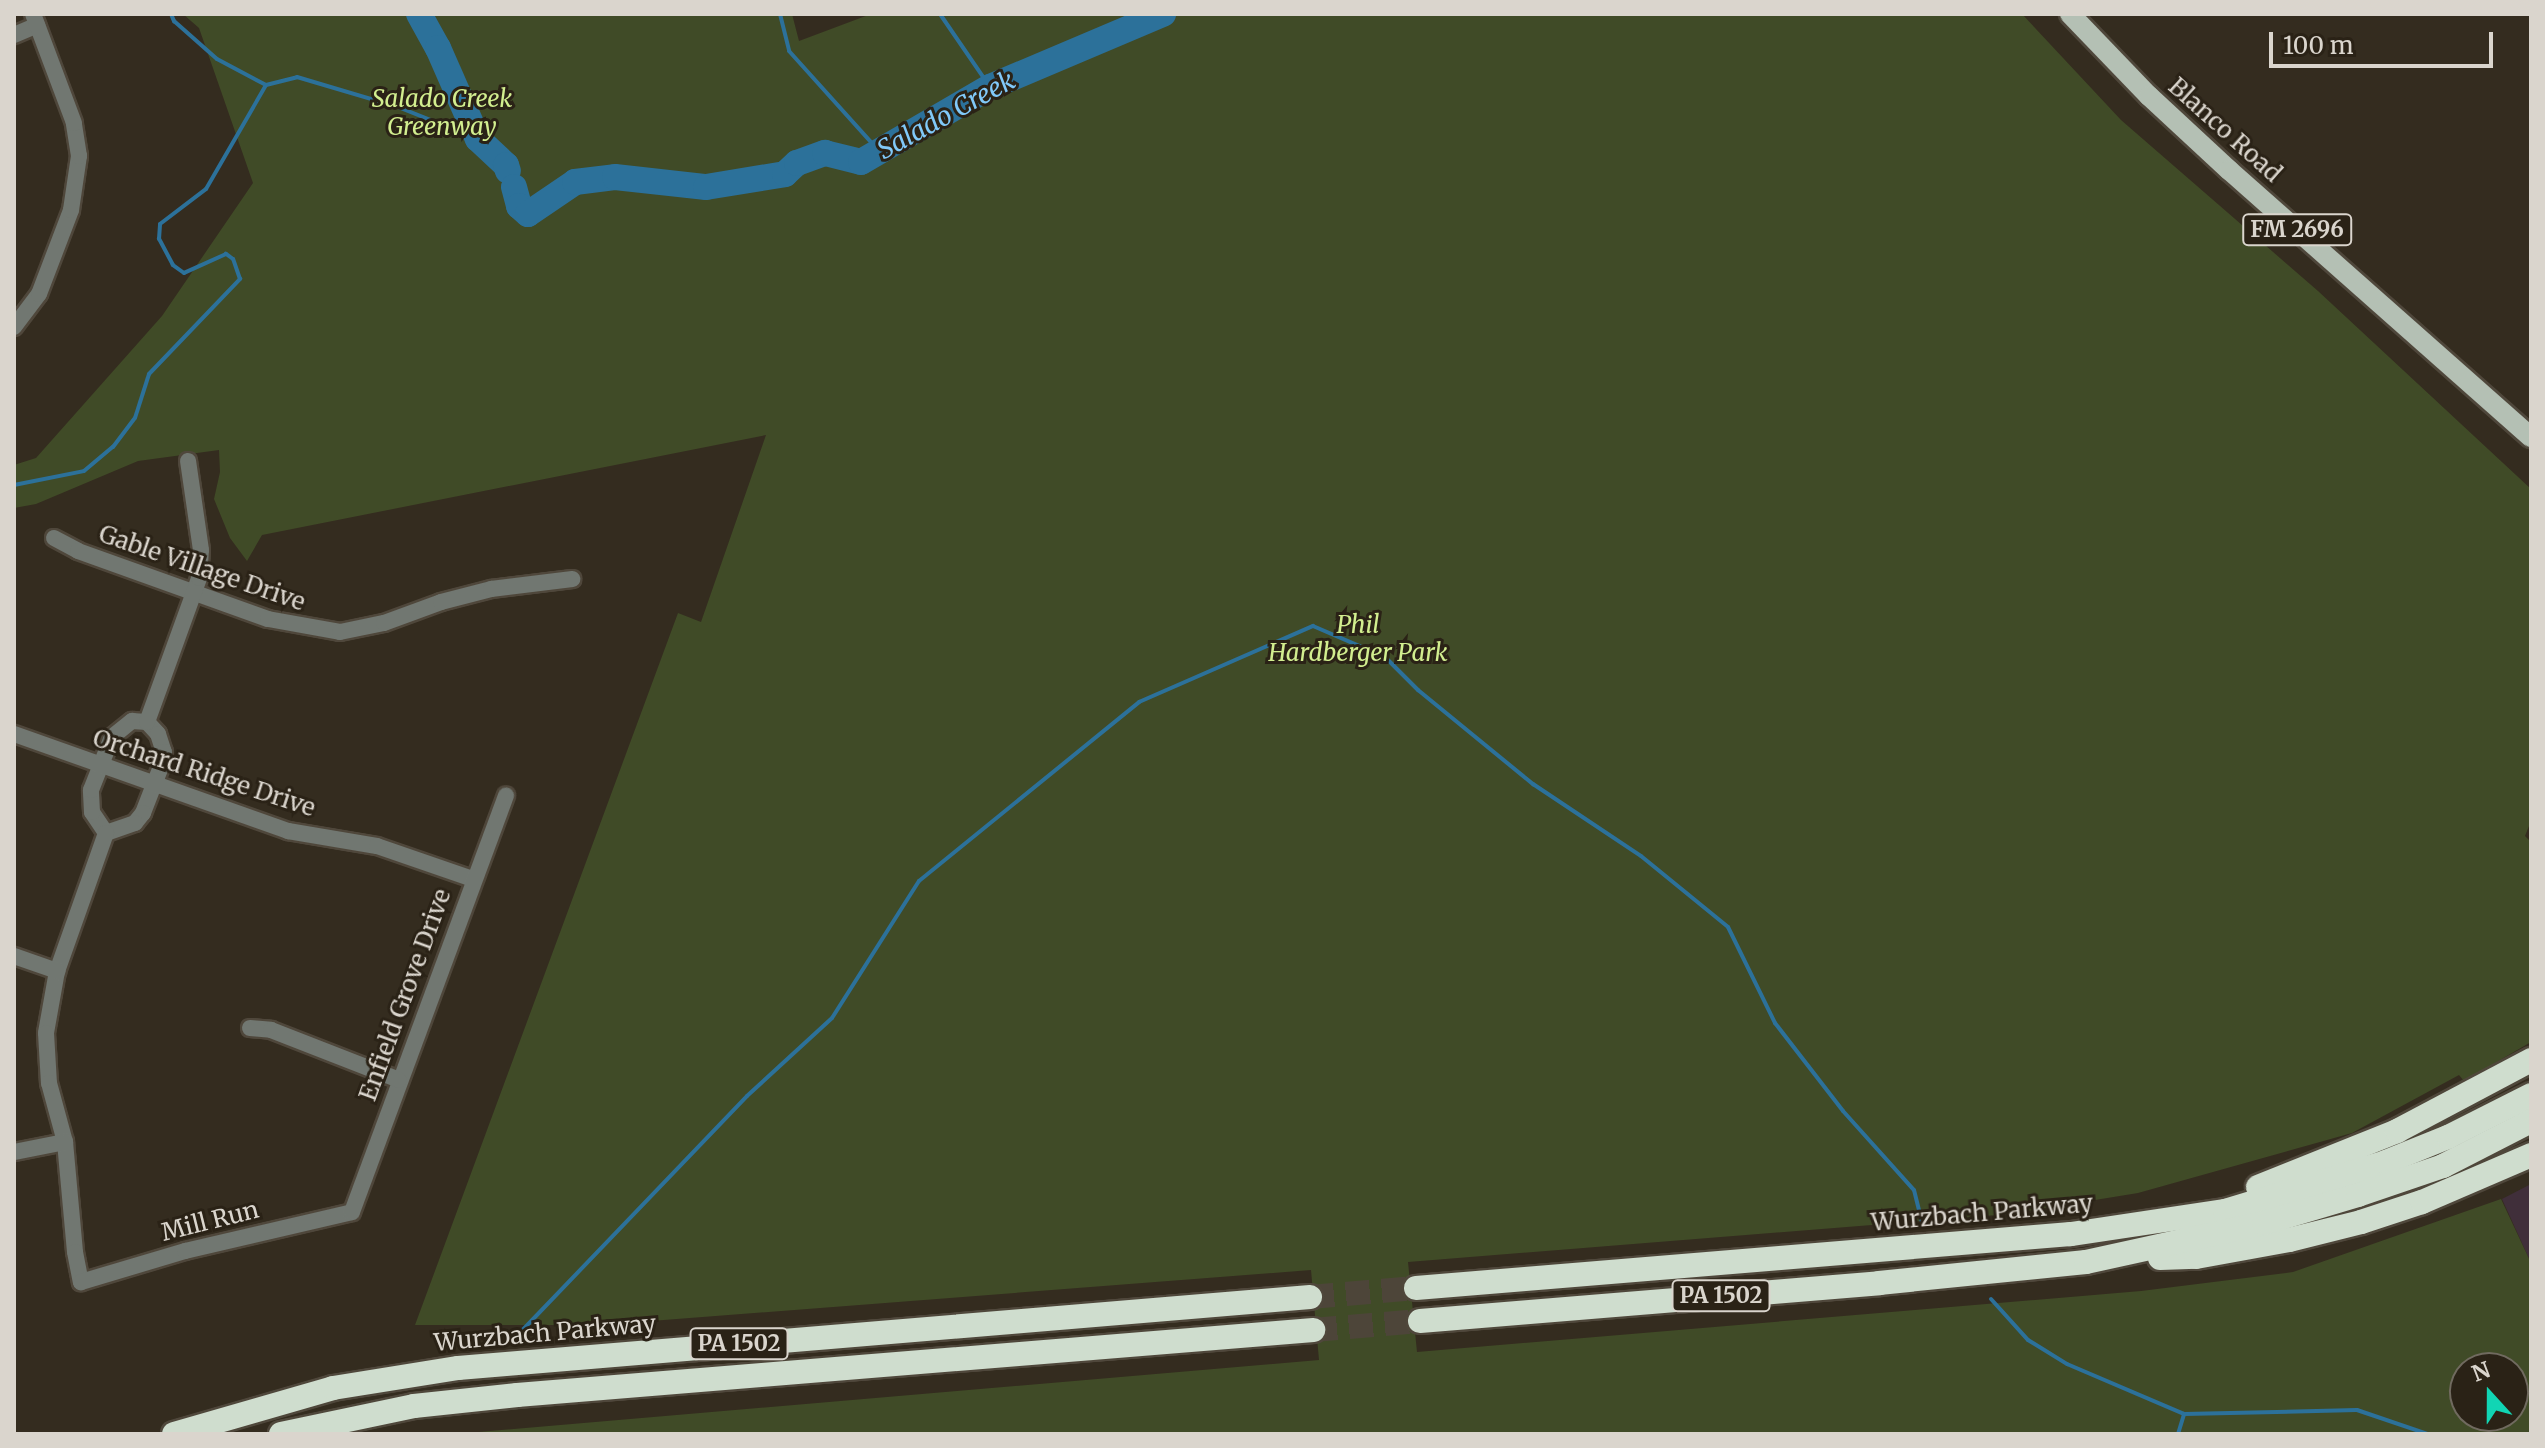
<!DOCTYPE html>
<html>
<head>
<meta charset="utf-8">
<style>
	body { margin:0 }
	#map { position:relative; width:2545px; height:1448px; overflow:hidden; background:#342c1f; font-family:Merriweather,serif }
	div>[style] { position:absolute }
	.commercial>* { inset:0; background:#402f3a }
	.green>* { inset:0; background:#404b27 }
	.stream>* { height:4px; margin:-2px; padding:0 2px; transform-origin:2px; border-radius:2px; background:#2c719a }
	.river>* { height:26px; margin:-13px; padding:0 13px; transform-origin:13px; border-radius:13px; background:#2c719a }
	.motorway-tunnel>* { height:24px; margin-top:-12px; transform-origin:0; background:repeating-linear-gradient(90deg,#4d4539 0 24px,transparent 0 36px) }
	.roads { filter:drop-shadow(2px 0 #4f473b) drop-shadow(-2px 0 #4f473b) drop-shadow(0 2px #4f473b) drop-shadow(0 -2px #4f473b) }
	.minor>* { height:16px; margin:-8px; padding:0 8px; transform-origin:8px; border-radius:8px; background:#717771 }
	.primary>* { height:20px; margin:-10px; padding:0 10px; transform-origin:10px; border-radius:10px; background:#b4c0b4 }
	.motorway>* { height:24px; margin:-12px; padding:0 12px; transform-origin:12px; border-radius:12px; background:#cfddce }
	span { translate:-50% -50%; white-space:nowrap; text-align:center; line-height:1.15; -webkit-text-stroke:6px #2a2216; paint-order:stroke }
	.shield-label span { padding:2px 6px; background:#2a2216; border:2px solid; border-radius:6px; -webkit-text-stroke-width:0 }
	.shield-label { font-size:22px; color:#dad5cd; font-weight:700 }
	.park-label { font-size:24px; color:#d2ee8f; font-style:italic }
	.street-label { font-size:24px; color:#dad5cd }
	.water-label { font-size:26px; color:#81c9f9; font-style:italic }
	.frame { position:absolute; inset:0; border:16px solid #dad5cd; pointer-events:none }
	.north { position:absolute; left:2449px; top:1352px; width:80px; height:80px; box-sizing:border-box; background:#2a2216; border:2px solid #706a5f; border-radius:50%; rotate:339deg; font-size:22px; font-weight:700; line-height:32px; text-align:center; color:#dad5cd }
	.north::after { content:''; display:block; margin:auto; width:28px; height:36px; background:#11d5b4; clip-path:polygon(50% 0,100% 100%,50% 72%,0 100%) }
	.scale { position:absolute; left:2269px; top:32px; width:224px; height:36px; box-sizing:border-box; border:4px solid #dad5cd; border-top:0; padding-left:10px; font-size:24px; line-height:28px; white-space:nowrap; color:#dad5cd; -webkit-text-stroke:6px #2a2216; paint-order:stroke }
</style>
</head>
<body>
<div id="map">
	<div class="commercial">
		<i style="clip-path:polygon(2531px 1184px,2531px 1263px,2502px 1199px)"></i>
	</div>
	<div class="green">
		<i style="clip-path:polygon(evenodd,183px 14px,792px 14px,799px 41px,871px 14px,2022px 14px,2121px 120px,2318px 291px,2531px 489px,2531px 821px,2525px 836px,2531px 842px,2531px 1042px,2464px 1081px,2459px 1075px,2352px 1133px,2138px 1193px,2009px 1214px,1408px 1262px,1417px 1352px,2141px 1291px,2293px 1272px,2501px 1199px,2531px 1263px,2531px 1434px,456px 1434px,1319px 1360px,1311px 1270px,599px 1325px,415px 1325px,678px 613px,701px 622px,766px 435px,262px 535px,247px 561px,230px 538px,214px 499px,220px 472px,219px 450px,138px 461px,36px 504px,14px 508px,14px 465px,36px 458px,162px 316px,253px 183px,199px 28px,183px 14px,2465px 1368px,2513px 1368px,2513px 1416px,2465px 1416px,2465px 1368px)"></i>
	</div>
	<div class="stream">
		<i style="left:171px;top:14px;width:8px;rotate:67deg"></i>
		<i style="left:174px;top:21px;width:57px;rotate:41.5deg"></i>
		<i style="left:217px;top:59px;width:55px;rotate:28deg"></i>
		<i style="left:266px;top:85px;width:32px;rotate:-14deg"></i>
		<i style="left:297px;top:77px;width:105px;rotate:16.5deg"></i>
		<i style="left:398px;top:107px;width:86px;rotate:21.8deg"></i>
		<i style="left:780px;top:14px;width:38px;rotate:76deg"></i>
		<i style="left:789px;top:51px;width:137px;rotate:48deg"></i>
		<i style="left:940px;top:14px;width:88px;rotate:55.6deg"></i>
		<i style="left:14px;top:485px;width:71px;rotate:-11.3deg"></i>
		<i style="left:84px;top:471px;width:38px;rotate:-40deg"></i>
		<i style="left:113px;top:447px;width:36px;rotate:-53deg"></i>
		<i style="left:135px;top:418px;width:46px;rotate:-72.3deg"></i>
		<i style="left:149px;top:374px;width:132px;rotate:-46.2deg"></i>
		<i style="left:240px;top:279px;width:21px;rotate:-109deg"></i>
		<i style="left:233px;top:259px;width:9px;rotate:-144deg"></i>
		<i style="left:226px;top:254px;width:46px;rotate:155.7deg"></i>
		<i style="left:184px;top:273px;width:14px;rotate:-144deg"></i>
		<i style="left:173px;top:265px;width:30px;rotate:-118deg"></i>
		<i style="left:159px;top:239px;width:15px;rotate:-86deg"></i>
		<i style="left:160px;top:224px;width:58px;rotate:-37.3deg"></i>
		<i style="left:206px;top:189px;width:120px;rotate:-60deg"></i>
		<i style="left:1991px;top:1299px;width:55px;rotate:47.9deg"></i>
		<i style="left:2028px;top:1340px;width:46px;rotate:31.6deg"></i>
		<i style="left:2067px;top:1364px;width:127px;rotate:23.1deg"></i>
		<i style="left:2184px;top:1414px;width:173px;rotate:-1.3deg"></i>
		<i style="left:2357px;top:1410px;width:75px;rotate:18.7deg"></i>
		<i style="left:513px;top:1340px;width:338px;rotate:-46.2deg"></i>
		<i style="left:747px;top:1096px;width:115px;rotate:-42.5deg"></i>
		<i style="left:832px;top:1018px;width:162px;rotate:-57.6deg"></i>
		<i style="left:919px;top:881px;width:284px;rotate:-39.1deg"></i>
		<i style="left:1139px;top:702px;width:190px;rotate:-23.6deg"></i>
		<i style="left:1313px;top:626px;width:78px;rotate:23.3deg"></i>
		<i style="left:1385px;top:657px;width:47px;rotate:45deg"></i>
		<i style="left:1418px;top:690px;width:149px;rotate:39.3deg"></i>
		<i style="left:1533px;top:784px;width:130px;rotate:33.7deg"></i>
		<i style="left:1641px;top:856px;width:112px;rotate:39.2deg"></i>
		<i style="left:1728px;top:927px;width:107px;rotate:63.9deg"></i>
		<i style="left:1775px;top:1023px;width:111px;rotate:52.3deg"></i>
		<i style="left:1843px;top:1111px;width:106px;rotate:48.1deg"></i>
		<i style="left:1914px;top:1190px;width:36px;rotate:76deg"></i>
		<i style="left:2178px;top:1434px;width:21px;rotate:-73deg"></i>
	</div>
	<div class="river">
		<i style="left:419px;top:14px;width:39px;rotate:61deg"></i>
		<i style="left:438px;top:48px;width:99px;rotate:66.3deg"></i>
		<i style="left:478px;top:139px;width:38px;rotate:43deg"></i>
		<i style="left:506px;top:165px;width:6px;rotate:72deg"></i>
		<i style="left:514px;top:187px;width:20px;rotate:75deg"></i>
		<i style="left:519px;top:206px;width:12px;rotate:42deg"></i>
		<i style="left:528px;top:214px;width:57px;rotate:-34.2deg"></i>
		<i style="left:575px;top:182px;width:40px;rotate:-7.1deg"></i>
		<i style="left:615px;top:177px;width:92px;rotate:6.3deg"></i>
		<i style="left:706px;top:187px;width:80px;rotate:-9.3deg"></i>
		<i style="left:785px;top:174px;width:16px;rotate:-43deg"></i>
		<i style="left:797px;top:163px;width:30px;rotate:-20deg"></i>
		<i style="left:825px;top:153px;width:37px;rotate:14deg"></i>
		<i style="left:861px;top:162px;width:149px;rotate:-30.2deg"></i>
		<i style="left:990px;top:87px;width:188px;rotate:-22.9deg"></i>
	</div>
	<div class="motorway-tunnel">
		<i style="left:1310px;top:1297px;width:106px;rotate:-4.9deg"></i>
		<i style="left:1313px;top:1330px;width:107px;rotate:-4.8deg"></i>
	</div>
	<div class="roads">
		<div class="minor">
			<i style="left:14px;top:35px;width:25px;rotate:-23deg"></i>
			<i style="left:14px;top:327px;width:41px;rotate:-52.9deg"></i>
			<i style="left:39px;top:294px;width:90px;rotate:-69.1deg"></i>
			<i style="left:71px;top:210px;width:55px;rotate:-81.6deg"></i>
			<i style="left:79px;top:156px;width:33px;rotate:-99deg"></i>
			<i style="left:74px;top:123px;width:116px;rotate:-110.6deg"></i>
			<i style="left:54px;top:538px;width:27px;rotate:28deg"></i>
			<i style="left:78px;top:551px;width:202px;rotate:19.7deg"></i>
			<i style="left:268px;top:619px;width:73px;rotate:10.2deg"></i>
			<i style="left:340px;top:632px;width:45px;rotate:-11.6deg"></i>
			<i style="left:384px;top:623px;width:61px;rotate:-20.2deg"></i>
			<i style="left:441px;top:602px;width:52px;rotate:-14.6deg"></i>
			<i style="left:491px;top:589px;width:82px;rotate:-7deg"></i>
			<i style="left:132px;top:721px;width:15px;rotate:4deg"></i>
			<i style="left:147px;top:722px;width:16px;rotate:47deg"></i>
			<i style="left:158px;top:734px;width:19px;rotate:72deg"></i>
			<i style="left:164px;top:752px;width:12px;rotate:99deg"></i>
			<i style="left:162px;top:764px;width:53px;rotate:111.2deg"></i>
			<i style="left:143px;top:813px;width:13px;rotate:129deg"></i>
			<i style="left:135px;top:823px;width:31px;rotate:161deg"></i>
			<i style="left:106px;top:833px;width:25px;rotate:-124deg"></i>
			<i style="left:92px;top:812px;width:22px;rotate:-93deg"></i>
			<i style="left:91px;top:790px;width:57px;rotate:-68.4deg"></i>
			<i style="left:112px;top:737px;width:26px;rotate:-39deg"></i>
			<i style="left:147px;top:722px;width:153px;rotate:-70.1deg"></i>
			<i style="left:199px;top:578px;width:28px;rotate:-86deg"></i>
			<i style="left:201px;top:550px;width:90px;rotate:-98.3deg"></i>
			<i style="left:14px;top:734px;width:291px;rotate:19.5deg"></i>
			<i style="left:288px;top:831px;width:90px;rotate:9.6deg"></i>
			<i style="left:377px;top:846px;width:102px;rotate:19deg"></i>
			<i style="left:106px;top:833px;width:146px;rotate:109.5deg"></i>
			<i style="left:57px;top:971px;width:63px;rotate:100.1deg"></i>
			<i style="left:46px;top:1033px;width:50px;rotate:86.6deg"></i>
			<i style="left:49px;top:1083px;width:61px;rotate:74.8deg"></i>
			<i style="left:65px;top:1142px;width:110px;rotate:84.8deg"></i>
			<i style="left:75px;top:1252px;width:31px;rotate:79deg"></i>
			<i style="left:81px;top:1282px;width:109px;rotate:-16.6deg"></i>
			<i style="left:185px;top:1251px;width:171px;rotate:-13.1deg"></i>
			<i style="left:352px;top:1212px;width:444px;rotate:-69.7deg"></i>
			<i style="left:14px;top:956px;width:46px;rotate:19.2deg"></i>
			<i style="left:250px;top:1028px;width:21px;rotate:5deg"></i>
			<i style="left:271px;top:1030px;width:137px;rotate:21.3deg"></i>
			<i style="left:14px;top:1152px;width:52px;rotate:-11.1deg"></i>
		</div>
		<div class="primary">
			<i style="left:2070px;top:14px;width:114px;rotate:46.1deg"></i>
			<i style="left:2149px;top:96px;width:109px;rotate:42.8deg"></i>
			<i style="left:2229px;top:170px;width:403px;rotate:41.5deg"></i>
		</div>
		<div class="motorway">
			<i style="left:2258px;top:1187px;width:150px;rotate:-21.9deg"></i>
			<i style="left:2397px;top:1131px;width:152px;rotate:-27.9deg"></i>
			<i style="left:2160px;top:1258px;width:36px;rotate:-2deg"></i>
			<i style="left:2196px;top:1257px;width:95px;rotate:-10.4deg"></i>
			<i style="left:2289px;top:1240px;width:74px;rotate:-14deg"></i>
			<i style="left:2361px;top:1222px;width:64px;rotate:-18.2deg"></i>
			<i style="left:2422px;top:1202px;width:119px;rotate:-23.3deg"></i>
			<i style="left:1416px;top:1288px;width:657px;rotate:-4.71deg"></i>
			<i style="left:2071px;top:1234px;width:156px;rotate:-8.5deg"></i>
			<i style="left:2225px;top:1211px;width:168px;rotate:-16.9deg"></i>
			<i style="left:2386px;top:1162px;width:67px;rotate:-22deg"></i>
			<i style="left:2448px;top:1137px;width:93px;rotate:-26.8deg"></i>
			<i style="left:1420px;top:1321px;width:461px;rotate:-4.7deg"></i>
			<i style="left:1879px;top:1283px;width:208px;rotate:-5.8deg"></i>
			<i style="left:2086px;top:1262px;width:182px;rotate:-12.4deg"></i>
			<i style="left:2264px;top:1223px;width:98px;rotate:-16.6deg"></i>
			<i style="left:2358px;top:1195px;width:90px;rotate:-18.8deg"></i>
			<i style="left:2443px;top:1166px;width:99px;rotate:-27.1deg"></i>
			<i style="left:174px;top:1434px;width:166px;rotate:-16.1deg"></i>
			<i style="left:333px;top:1388px;width:127px;rotate:-9.1deg"></i>
			<i style="left:458px;top:1368px;width:855px;rotate:-4.76deg"></i>
			<i style="left:281px;top:1434px;width:136px;rotate:-11.9deg"></i>
			<i style="left:414px;top:1406px;width:104px;rotate:-6.1deg"></i>
			<i style="left:517px;top:1395px;width:799px;rotate:-4.67deg"></i>
		</div>
	</div>
	<div class="shield-label">
		<span style="left:2297px;top:230px">FM 2696</span>
		<span style="left:1721px;top:1296px">PA 1502</span>
		<span style="left:739px;top:1344px">PA 1502</span>
	</div>
	<div class="park-label">
		<span style="left:442px;top:113px">Salado Creek<br>Greenway</span>
		<span style="left:1358px;top:639px">Phil<br>Hardberger Park</span>
	</div>
	<div class="street-label">
		<span style="left:2225px;top:130px;rotate:42deg">Blanco Road</span>
		<span style="left:202px;top:568px;rotate:19deg">Gable Village Drive</span>
		<span style="left:204px;top:773px;rotate:18deg">Orchard Ridge Drive</span>
		<span style="left:405px;top:995px;rotate:-70deg">Enfield Grove Drive</span>
		<span style="left:1982px;top:1213px;rotate:-5deg">Wurzbach Parkway</span>
		<span style="left:210px;top:1221px;rotate:-14deg">Mill Run</span>
		<span style="left:545px;top:1333px;rotate:-5deg">Wurzbach Parkway</span>
	</div>
	<div class="water-label">
		<span style="left:946px;top:115px;rotate:-29deg">Salado Creek</span>
	</div>
	<div class="frame"></div>
	<div class="north">N</div>
	<div class="scale">100 m</div>
</div>
</body>
</html>
